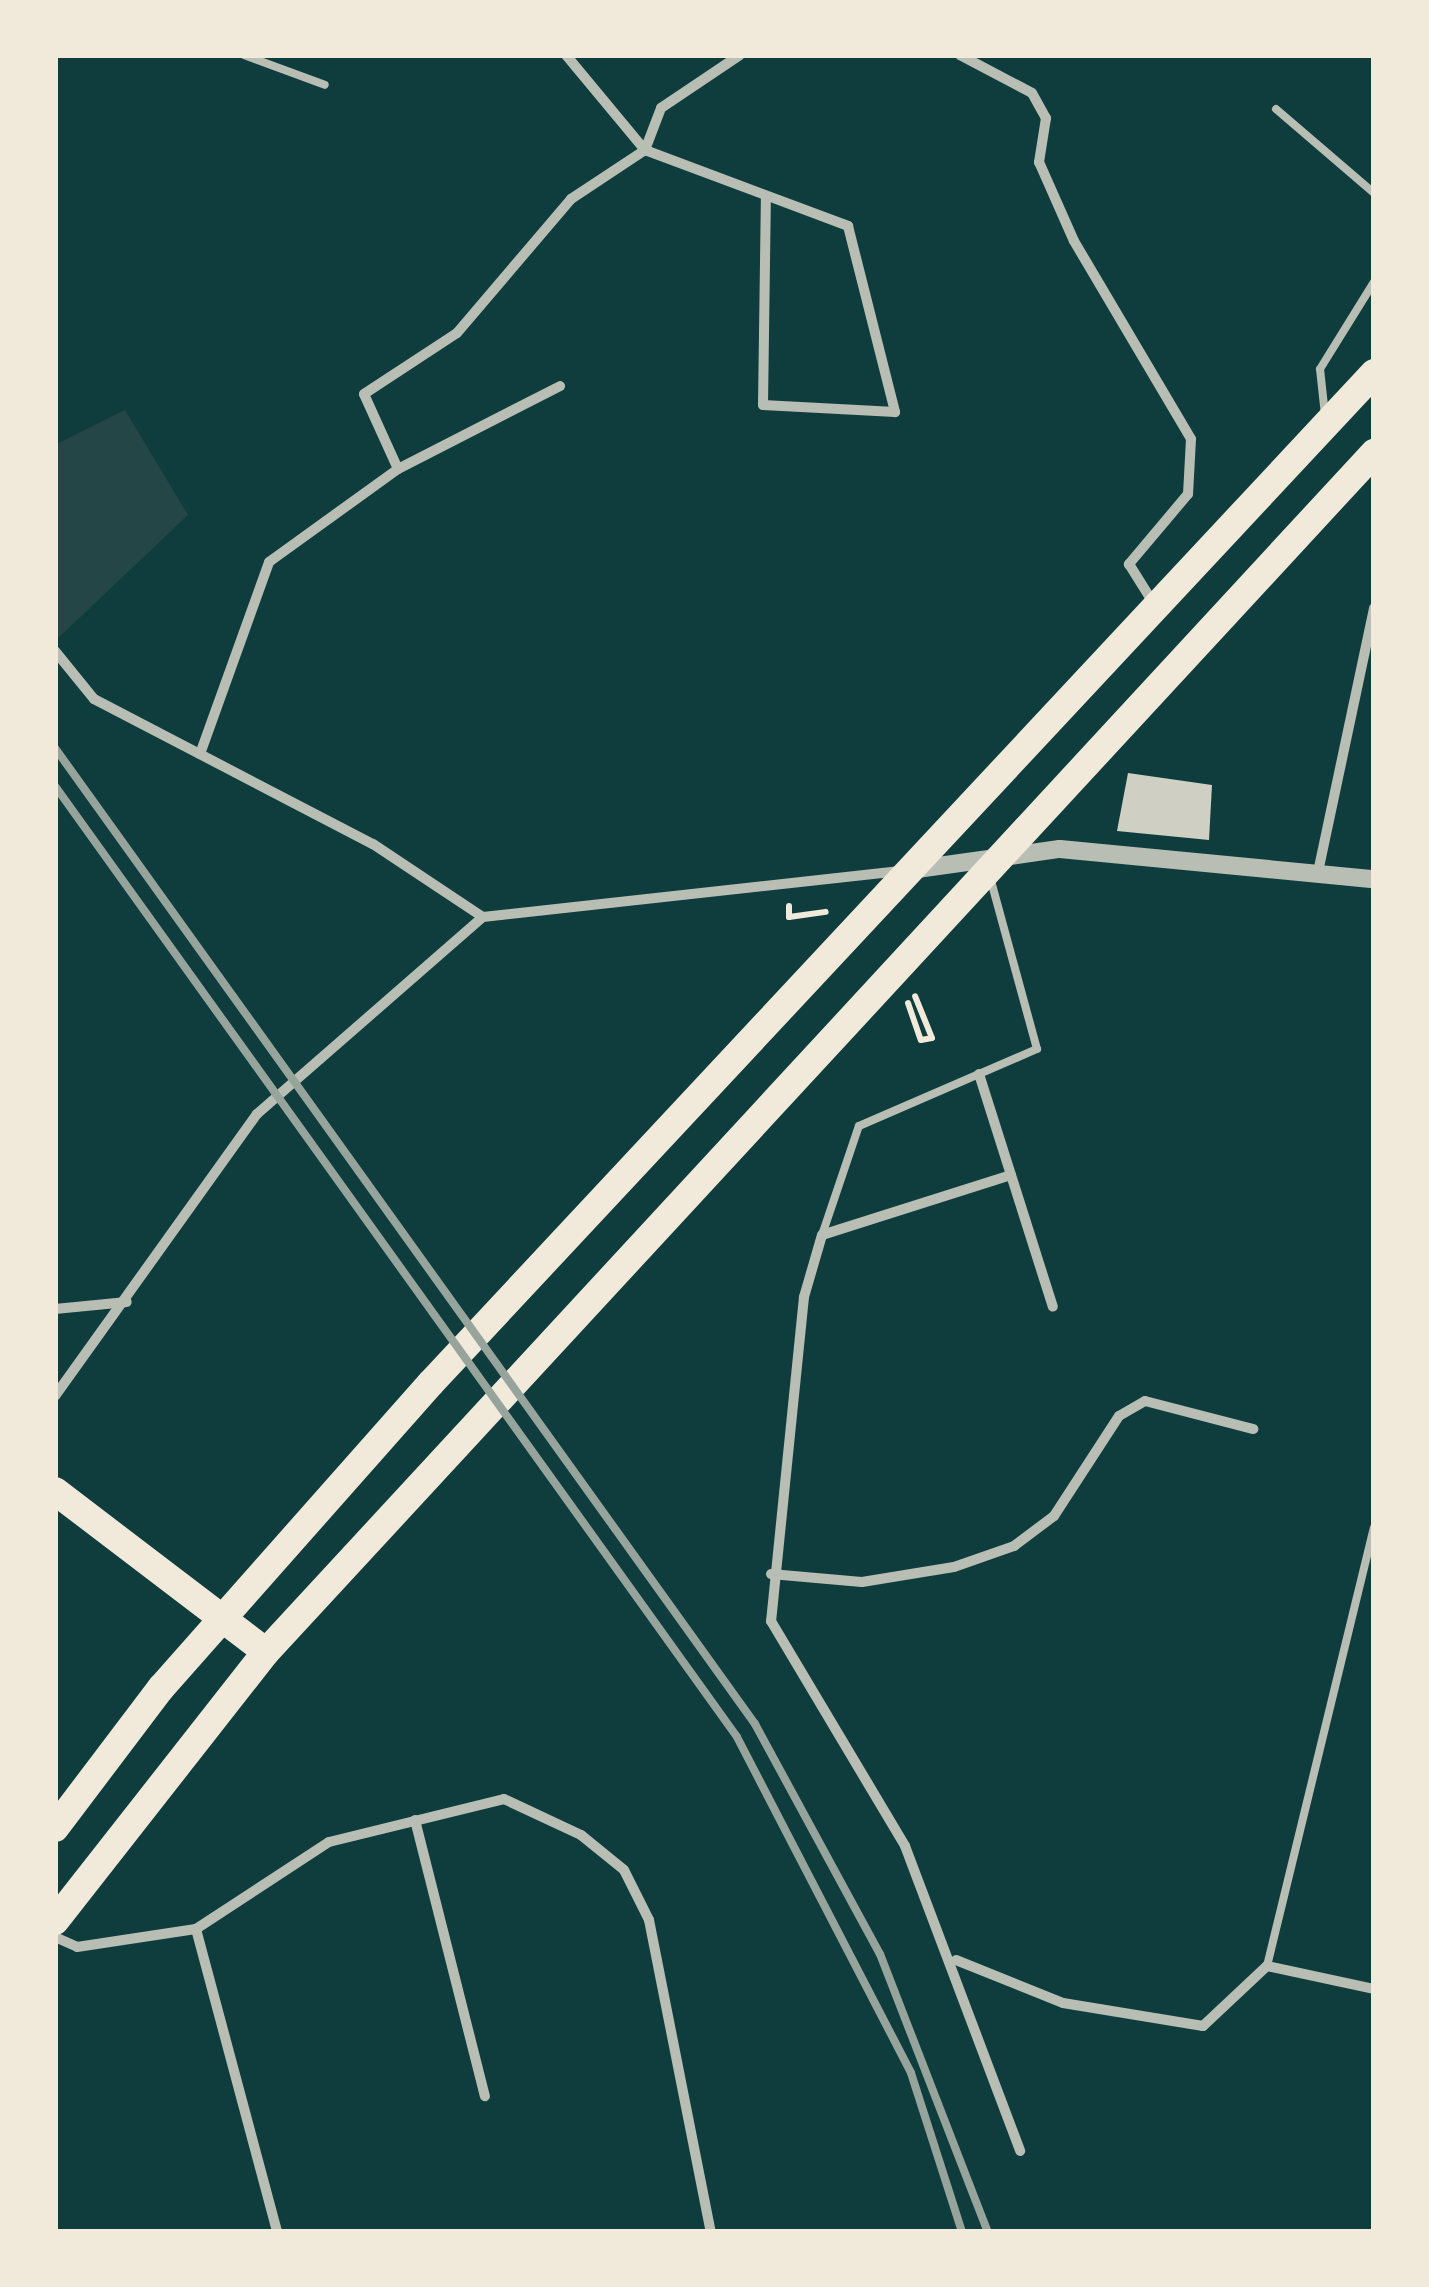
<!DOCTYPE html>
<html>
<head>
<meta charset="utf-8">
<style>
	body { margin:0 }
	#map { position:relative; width:1429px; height:2287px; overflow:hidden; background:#0f3d3e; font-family:"Alegreya Sans",sans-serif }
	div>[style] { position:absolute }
	.green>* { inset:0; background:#244646 }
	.building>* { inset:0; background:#cfcfc3 }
	.path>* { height:6px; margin:-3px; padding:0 3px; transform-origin:3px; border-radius:3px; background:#f1e9da }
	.service>* { height:8px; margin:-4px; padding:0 4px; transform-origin:4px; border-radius:4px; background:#b8beb3 }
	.minor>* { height:10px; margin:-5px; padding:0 5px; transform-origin:5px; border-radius:5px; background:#b8beb3 }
	.tertiary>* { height:18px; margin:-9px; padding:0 9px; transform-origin:9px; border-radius:9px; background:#b8beb3 }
	.trunk>* { height:28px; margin:-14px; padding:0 14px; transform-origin:14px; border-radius:14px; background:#f1e9da }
	.rail>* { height:8px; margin:-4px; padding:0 4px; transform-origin:4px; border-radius:4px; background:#97a49c }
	span { translate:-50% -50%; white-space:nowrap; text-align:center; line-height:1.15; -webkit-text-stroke:10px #f1e9da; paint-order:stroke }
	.frame { position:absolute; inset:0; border:58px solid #f1e9da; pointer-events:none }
</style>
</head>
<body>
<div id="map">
	<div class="green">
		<i style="clip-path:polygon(125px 410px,188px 515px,55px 641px,55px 445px)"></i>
	</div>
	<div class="building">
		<i style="clip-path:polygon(1128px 773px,1212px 785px,1209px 840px,1117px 831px)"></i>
	</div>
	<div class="path">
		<i style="left:789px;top:906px;width:11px;rotate:90deg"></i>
		<i style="left:789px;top:917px;width:37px;rotate:-8deg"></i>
		<i style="left:908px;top:1003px;width:39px;rotate:71deg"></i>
		<i style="left:921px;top:1040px;width:11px;rotate:-10deg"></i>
		<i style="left:932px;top:1038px;width:45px;rotate:-112deg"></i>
	</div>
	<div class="service">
		<i style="left:244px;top:55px;width:86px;rotate:20.3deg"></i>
		<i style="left:1276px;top:109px;width:129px;rotate:40.6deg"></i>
		<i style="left:1325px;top:415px;width:46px;rotate:-96.2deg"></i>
		<i style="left:1320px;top:369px;width:102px;rotate:-58.2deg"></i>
		<i style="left:822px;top:1235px;width:115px;rotate:-71.3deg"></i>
		<i style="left:859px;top:1126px;width:194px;rotate:-23.4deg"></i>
		<i style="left:1037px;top:1049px;width:174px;rotate:-105.3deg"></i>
		<i style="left:1267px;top:1966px;width:451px;rotate:-76.3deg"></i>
	</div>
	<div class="minor">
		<i style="left:566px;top:55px;width:124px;rotate:50.3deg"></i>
		<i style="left:645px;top:150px;width:45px;rotate:-69.1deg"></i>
		<i style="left:661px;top:108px;width:95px;rotate:-33.9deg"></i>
		<i style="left:960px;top:55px;width:81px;rotate:27.8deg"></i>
		<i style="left:1032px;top:93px;width:29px;rotate:61deg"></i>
		<i style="left:1046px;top:118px;width:45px;rotate:99deg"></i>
		<i style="left:1039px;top:162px;width:86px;rotate:66.1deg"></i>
		<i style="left:1074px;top:241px;width:230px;rotate:59.4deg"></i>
		<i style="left:1191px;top:439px;width:55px;rotate:93.1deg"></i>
		<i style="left:1188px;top:494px;width:92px;rotate:130.1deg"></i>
		<i style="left:1129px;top:564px;width:47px;rotate:58deg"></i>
		<i style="left:398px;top:469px;width:82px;rotate:-114.4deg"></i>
		<i style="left:364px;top:394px;width:111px;rotate:-33.3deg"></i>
		<i style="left:457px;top:333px;width:176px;rotate:-49.6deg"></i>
		<i style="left:571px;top:199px;width:89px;rotate:-33.5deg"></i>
		<i style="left:645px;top:150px;width:217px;rotate:20.5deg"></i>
		<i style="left:848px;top:226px;width:192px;rotate:75.8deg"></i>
		<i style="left:895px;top:412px;width:132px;rotate:-177deg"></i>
		<i style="left:763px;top:405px;width:209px;rotate:-89.2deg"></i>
		<i style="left:55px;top:651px;width:62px;rotate:50.9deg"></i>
		<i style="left:94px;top:699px;width:314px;rotate:27.5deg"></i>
		<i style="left:373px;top:844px;width:132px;rotate:33.6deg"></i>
		<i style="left:200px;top:754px;width:204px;rotate:-70.2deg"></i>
		<i style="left:269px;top:562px;width:159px;rotate:-35.8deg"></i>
		<i style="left:398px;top:469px;width:182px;rotate:-27.1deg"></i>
		<i style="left:1318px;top:872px;width:270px;rotate:-78deg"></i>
		<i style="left:979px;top:1074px;width:244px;rotate:72.4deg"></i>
		<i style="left:1011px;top:1175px;width:198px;rotate:162.4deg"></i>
		<i style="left:822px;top:1235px;width:65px;rotate:106.2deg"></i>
		<i style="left:804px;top:1297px;width:326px;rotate:95.8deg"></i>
		<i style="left:771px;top:1621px;width:262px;rotate:59.2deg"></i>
		<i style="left:905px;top:1846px;width:326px;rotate:69.3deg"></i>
		<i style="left:55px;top:1309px;width:72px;rotate:-5.6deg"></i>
		<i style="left:55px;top:1396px;width:347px;rotate:-54.4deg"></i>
		<i style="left:257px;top:1114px;width:300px;rotate:-41.1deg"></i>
		<i style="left:483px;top:917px;width:422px;rotate:-6.3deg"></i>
		<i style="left:771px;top:1574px;width:91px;rotate:5deg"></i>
		<i style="left:862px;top:1582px;width:93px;rotate:-9.3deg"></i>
		<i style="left:954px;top:1567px;width:64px;rotate:-19.3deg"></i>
		<i style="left:1014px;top:1546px;width:50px;rotate:-36.9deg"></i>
		<i style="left:1054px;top:1516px;width:119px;rotate:-57deg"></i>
		<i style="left:1119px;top:1416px;width:30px;rotate:-30deg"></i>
		<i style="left:1145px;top:1401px;width:112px;rotate:14.5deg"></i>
		<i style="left:415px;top:1820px;width:285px;rotate:75.8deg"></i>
		<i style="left:196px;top:1929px;width:314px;rotate:75deg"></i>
		<i style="left:55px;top:1937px;width:24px;rotate:24deg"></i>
		<i style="left:77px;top:1947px;width:120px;rotate:-8.6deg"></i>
		<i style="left:196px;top:1929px;width:159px;rotate:-33.2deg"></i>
		<i style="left:329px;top:1842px;width:180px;rotate:-13.8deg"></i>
		<i style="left:504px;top:1799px;width:85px;rotate:25.1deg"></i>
		<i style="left:581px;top:1835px;width:55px;rotate:39.1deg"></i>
		<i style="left:624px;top:1870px;width:56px;rotate:63.4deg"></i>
		<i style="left:649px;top:1920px;width:318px;rotate:78.8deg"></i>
		<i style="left:956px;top:1960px;width:115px;rotate:21.9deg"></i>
		<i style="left:1063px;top:2003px;width:142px;rotate:9.3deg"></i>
		<i style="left:1203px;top:2026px;width:88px;rotate:-43.2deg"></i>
		<i style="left:1267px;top:1966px;width:109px;rotate:12.1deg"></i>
	</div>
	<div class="tertiary">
		<i style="left:917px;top:869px;width:144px;rotate:-8deg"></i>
		<i style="left:1060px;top:849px;width:315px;rotate:5.5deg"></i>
	</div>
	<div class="trunk">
		<i style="left:55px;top:1491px;width:265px;rotate:37.3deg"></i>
		<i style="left:55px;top:1828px;width:176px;rotate:-52.9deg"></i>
		<i style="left:161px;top:1688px;width:407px;rotate:-48.5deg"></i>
		<i style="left:431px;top:1383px;width:1382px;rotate:-46.96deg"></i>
		<i style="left:55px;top:1921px;width:342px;rotate:-51.9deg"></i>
		<i style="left:266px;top:1652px;width:1633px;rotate:-47.26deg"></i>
	</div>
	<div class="rail">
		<i style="left:55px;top:748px;width:1201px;rotate:54.35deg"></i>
		<i style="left:755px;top:1724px;width:262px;rotate:61.5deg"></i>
		<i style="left:880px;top:1954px;width:298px;rotate:68.8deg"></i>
		<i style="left:55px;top:786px;width:1170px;rotate:54.35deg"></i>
		<i style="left:737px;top:1737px;width:378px;rotate:62.6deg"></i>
		<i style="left:911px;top:2073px;width:167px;rotate:72.2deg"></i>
	</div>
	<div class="frame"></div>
</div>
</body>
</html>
